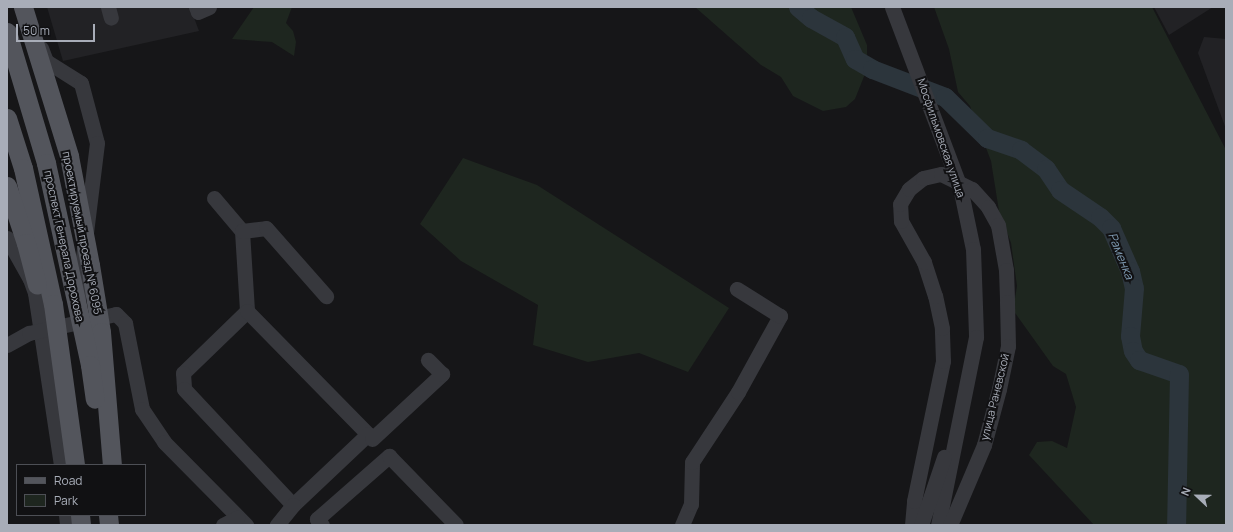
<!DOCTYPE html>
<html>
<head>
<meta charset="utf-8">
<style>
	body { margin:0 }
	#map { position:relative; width:1233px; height:532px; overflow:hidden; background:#161618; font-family:Manrope,sans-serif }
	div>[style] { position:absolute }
	.built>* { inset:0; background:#222225 }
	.green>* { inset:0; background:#1e261f }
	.river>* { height:19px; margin:-9.5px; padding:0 9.5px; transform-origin:9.5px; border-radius:9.5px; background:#2c353c }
	.minor>* { height:15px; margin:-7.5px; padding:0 7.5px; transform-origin:7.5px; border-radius:7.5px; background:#37383d }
	.major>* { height:19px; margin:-9.5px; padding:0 9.5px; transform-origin:9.5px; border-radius:9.5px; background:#53555c }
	span { translate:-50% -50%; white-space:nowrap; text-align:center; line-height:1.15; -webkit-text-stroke:4px #111113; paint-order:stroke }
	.street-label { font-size:11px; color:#a8adb8 }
	.water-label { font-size:12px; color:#7f9bb3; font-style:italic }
	.frame { position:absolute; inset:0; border:8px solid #a8adb8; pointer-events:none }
	.legend { position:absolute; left:16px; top:464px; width:130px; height:52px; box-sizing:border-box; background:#111113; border:1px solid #4d4f55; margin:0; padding:5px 7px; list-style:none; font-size:12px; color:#a8adb8 }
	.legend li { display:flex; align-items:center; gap:8px; height:20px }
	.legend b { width:20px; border:1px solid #4d4f55 }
	.north { position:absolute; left:1177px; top:476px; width:40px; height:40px; -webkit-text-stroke:3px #111113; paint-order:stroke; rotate:292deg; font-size:11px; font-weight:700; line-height:16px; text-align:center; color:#a8adb8 }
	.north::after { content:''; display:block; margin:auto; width:14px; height:18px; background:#a8adb8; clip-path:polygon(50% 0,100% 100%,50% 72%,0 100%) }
	.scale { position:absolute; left:16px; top:24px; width:79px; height:18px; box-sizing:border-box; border:2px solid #a8adb8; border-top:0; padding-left:5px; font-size:12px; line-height:14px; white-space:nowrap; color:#a8adb8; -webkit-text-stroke:3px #111113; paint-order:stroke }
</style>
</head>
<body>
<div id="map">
	<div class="built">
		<i style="clip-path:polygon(47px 7px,190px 7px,199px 31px,63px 61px)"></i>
		<i style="clip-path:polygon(1154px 7px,1213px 7px,1169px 35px)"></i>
		<i style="clip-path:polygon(1204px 37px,1226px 39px,1226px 129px,1198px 53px)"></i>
	</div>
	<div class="green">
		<i style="clip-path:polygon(254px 7px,292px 7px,286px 23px,293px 31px,296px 42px,294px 56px,272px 42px,232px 39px)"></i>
		<i style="clip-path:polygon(695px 7px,851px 7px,867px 45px,867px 69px,855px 99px,846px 107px,823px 111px,793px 96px,781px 77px,761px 65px)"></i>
		<i style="clip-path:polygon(934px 7px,1152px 7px,1226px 150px,1226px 525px,1094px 525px,1029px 455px,1037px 442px,1052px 441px,1067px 448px,1076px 407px,1066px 374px,1053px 366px,1013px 310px,1017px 286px,1011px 243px,999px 211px,991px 161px,970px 106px,958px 92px,949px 49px)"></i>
		<i style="clip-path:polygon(463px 158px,537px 185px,729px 308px,688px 372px,639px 353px,588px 362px,533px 345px,538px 305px,461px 261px,420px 224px)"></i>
	</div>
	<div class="river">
		<i style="left:798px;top:7px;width:17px;rotate:40deg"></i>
		<i style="left:811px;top:18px;width:39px;rotate:29deg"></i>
		<i style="left:845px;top:37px;width:24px;rotate:66deg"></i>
		<i style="left:855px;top:59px;width:20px;rotate:30deg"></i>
		<i style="left:872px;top:69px;width:78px;rotate:21deg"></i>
		<i style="left:945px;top:97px;width:59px;rotate:44.3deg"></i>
		<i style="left:987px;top:138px;width:36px;rotate:19deg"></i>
		<i style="left:1021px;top:150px;width:31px;rotate:37deg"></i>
		<i style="left:1046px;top:169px;width:25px;rotate:56deg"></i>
		<i style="left:1060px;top:190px;width:48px;rotate:34deg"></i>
		<i style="left:1100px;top:217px;width:16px;rotate:45deg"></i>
		<i style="left:1111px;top:228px;width:47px;rotate:66.2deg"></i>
		<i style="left:1130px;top:271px;width:17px;rotate:77deg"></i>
		<i style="left:1134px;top:288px;width:48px;rotate:94.8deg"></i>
		<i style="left:1130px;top:336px;width:15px;rotate:79deg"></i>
		<i style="left:1133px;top:351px;width:11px;rotate:56deg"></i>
		<i style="left:1139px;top:360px;width:42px;rotate:19.3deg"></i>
		<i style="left:1179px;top:374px;width:151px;rotate:91.1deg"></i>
	</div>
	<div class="minor">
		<i style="left:108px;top:7px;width:11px;rotate:75deg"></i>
		<i style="left:196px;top:7px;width:5px;rotate:68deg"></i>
		<i style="left:198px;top:12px;width:12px;rotate:-24deg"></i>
		<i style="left:892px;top:7px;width:192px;rotate:69.3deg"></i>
		<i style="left:960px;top:187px;width:63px;rotate:78.2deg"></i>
		<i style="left:973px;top:249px;width:88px;rotate:88deg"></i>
		<i style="left:976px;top:337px;width:192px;rotate:101.4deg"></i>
		<i style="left:41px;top:48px;width:14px;rotate:69deg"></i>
		<i style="left:46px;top:61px;width:41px;rotate:32.2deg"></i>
		<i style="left:81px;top:83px;width:62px;rotate:75.1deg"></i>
		<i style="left:97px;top:143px;width:155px;rotate:97deg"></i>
		<i style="left:214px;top:198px;width:43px;rotate:49.7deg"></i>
		<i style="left:242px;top:231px;width:80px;rotate:86.4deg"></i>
		<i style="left:247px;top:311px;width:89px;rotate:135.9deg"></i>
		<i style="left:183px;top:373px;width:16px;rotate:86deg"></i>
		<i style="left:184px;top:389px;width:159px;rotate:46.8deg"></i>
		<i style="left:242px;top:231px;width:24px;rotate:-7deg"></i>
		<i style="left:266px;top:228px;width:91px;rotate:48.6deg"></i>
		<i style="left:7px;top:238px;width:47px;rotate:60.7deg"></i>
		<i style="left:30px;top:279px;width:15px;rotate:70deg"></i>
		<i style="left:35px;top:293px;width:174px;rotate:81.4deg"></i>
		<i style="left:247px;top:311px;width:173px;rotate:45.5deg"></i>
		<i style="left:368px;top:434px;width:103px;rotate:136.6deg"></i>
		<i style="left:293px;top:505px;width:26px;rotate:129deg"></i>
		<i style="left:7px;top:345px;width:25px;rotate:-29deg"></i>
		<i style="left:29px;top:333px;width:89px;rotate:-12.3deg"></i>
		<i style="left:116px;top:314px;width:13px;rotate:45deg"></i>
		<i style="left:125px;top:323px;width:88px;rotate:78.8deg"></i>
		<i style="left:142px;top:409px;width:40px;rotate:56deg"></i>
		<i style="left:164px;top:442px;width:117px;rotate:45.3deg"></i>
		<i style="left:372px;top:439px;width:96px;rotate:-42.9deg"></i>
		<i style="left:442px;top:374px;width:20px;rotate:-135deg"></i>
		<i style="left:66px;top:515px;width:10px;rotate:84deg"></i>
		<i style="left:223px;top:525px;width:16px;rotate:-27deg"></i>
		<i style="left:322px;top:525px;width:8px;rotate:-130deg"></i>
		<i style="left:317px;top:519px;width:96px;rotate:-41.2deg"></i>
		<i style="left:389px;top:456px;width:96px;rotate:45.8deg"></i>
		<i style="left:682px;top:525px;width:23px;rotate:-67deg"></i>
		<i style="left:691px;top:504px;width:42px;rotate:-88.6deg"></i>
		<i style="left:692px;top:462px;width:84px;rotate:-56.7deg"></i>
		<i style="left:738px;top:392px;width:87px;rotate:-61.1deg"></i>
		<i style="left:780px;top:316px;width:51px;rotate:-147.9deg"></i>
		<i style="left:912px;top:525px;width:24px;rotate:-85deg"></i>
		<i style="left:914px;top:501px;width:143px;rotate:-78.3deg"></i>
		<i style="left:943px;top:361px;width:33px;rotate:-92deg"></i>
		<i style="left:942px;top:328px;width:33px;rotate:-102deg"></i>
		<i style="left:935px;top:296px;width:36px;rotate:-108deg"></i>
		<i style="left:924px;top:262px;width:47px;rotate:-119.3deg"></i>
		<i style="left:901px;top:221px;width:17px;rotate:-93deg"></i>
		<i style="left:900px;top:204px;width:17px;rotate:-59deg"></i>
		<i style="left:909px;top:189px;width:18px;rotate:-38deg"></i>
		<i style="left:923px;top:178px;width:18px;rotate:-13deg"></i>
		<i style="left:941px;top:174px;width:34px;rotate:26deg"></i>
		<i style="left:972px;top:189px;width:24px;rotate:48deg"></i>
		<i style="left:988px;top:207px;width:21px;rotate:61deg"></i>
		<i style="left:998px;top:225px;width:46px;rotate:79.9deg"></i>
		<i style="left:1006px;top:270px;width:32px;rotate:88deg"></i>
		<i style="left:1007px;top:302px;width:44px;rotate:88.7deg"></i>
		<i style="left:1008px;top:346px;width:44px;rotate:101.8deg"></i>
		<i style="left:999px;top:389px;width:58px;rotate:105deg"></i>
		<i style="left:984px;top:445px;width:87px;rotate:113deg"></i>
		<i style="left:921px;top:525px;width:72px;rotate:-71.3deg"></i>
	</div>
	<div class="major">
		<i style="left:23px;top:7px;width:156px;rotate:72.8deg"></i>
		<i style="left:69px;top:156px;width:111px;rotate:79.1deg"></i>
		<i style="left:90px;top:265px;width:68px;rotate:80.7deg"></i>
		<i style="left:101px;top:332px;width:133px;rotate:85.3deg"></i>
		<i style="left:7px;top:32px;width:137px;rotate:73.4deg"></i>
		<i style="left:46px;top:163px;width:207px;rotate:77.7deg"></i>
		<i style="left:90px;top:365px;width:34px;rotate:82deg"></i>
		<i style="left:7px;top:118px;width:52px;rotate:72.3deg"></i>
		<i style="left:23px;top:168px;width:139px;rotate:77.6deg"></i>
		<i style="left:53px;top:304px;width:162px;rotate:82.2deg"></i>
		<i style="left:7px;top:186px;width:60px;rotate:71.6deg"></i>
		<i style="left:26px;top:243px;width:43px;rotate:75.3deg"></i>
		<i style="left:80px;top:515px;width:10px;rotate:84deg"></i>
		<i style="left:108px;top:515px;width:10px;rotate:84deg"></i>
	</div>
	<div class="street-label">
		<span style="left:941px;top:138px;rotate:71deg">Мосфильмовская улица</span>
		<span style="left:82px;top:233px;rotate:79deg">проектируемый проезд № 6095</span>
		<span style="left:64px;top:246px;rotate:78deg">проспект Генерала Дорохова</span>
		<span style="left:995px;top:397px;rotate:-76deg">улица Раневской</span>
	</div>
	<div class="water-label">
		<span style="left:1121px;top:256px;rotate:68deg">Раменка</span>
	</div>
	<div class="frame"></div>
	<ul class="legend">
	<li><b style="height:5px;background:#53555c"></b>Road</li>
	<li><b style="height:11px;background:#1e261f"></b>Park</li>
	</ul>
	<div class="north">N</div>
	<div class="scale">50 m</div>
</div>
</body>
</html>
